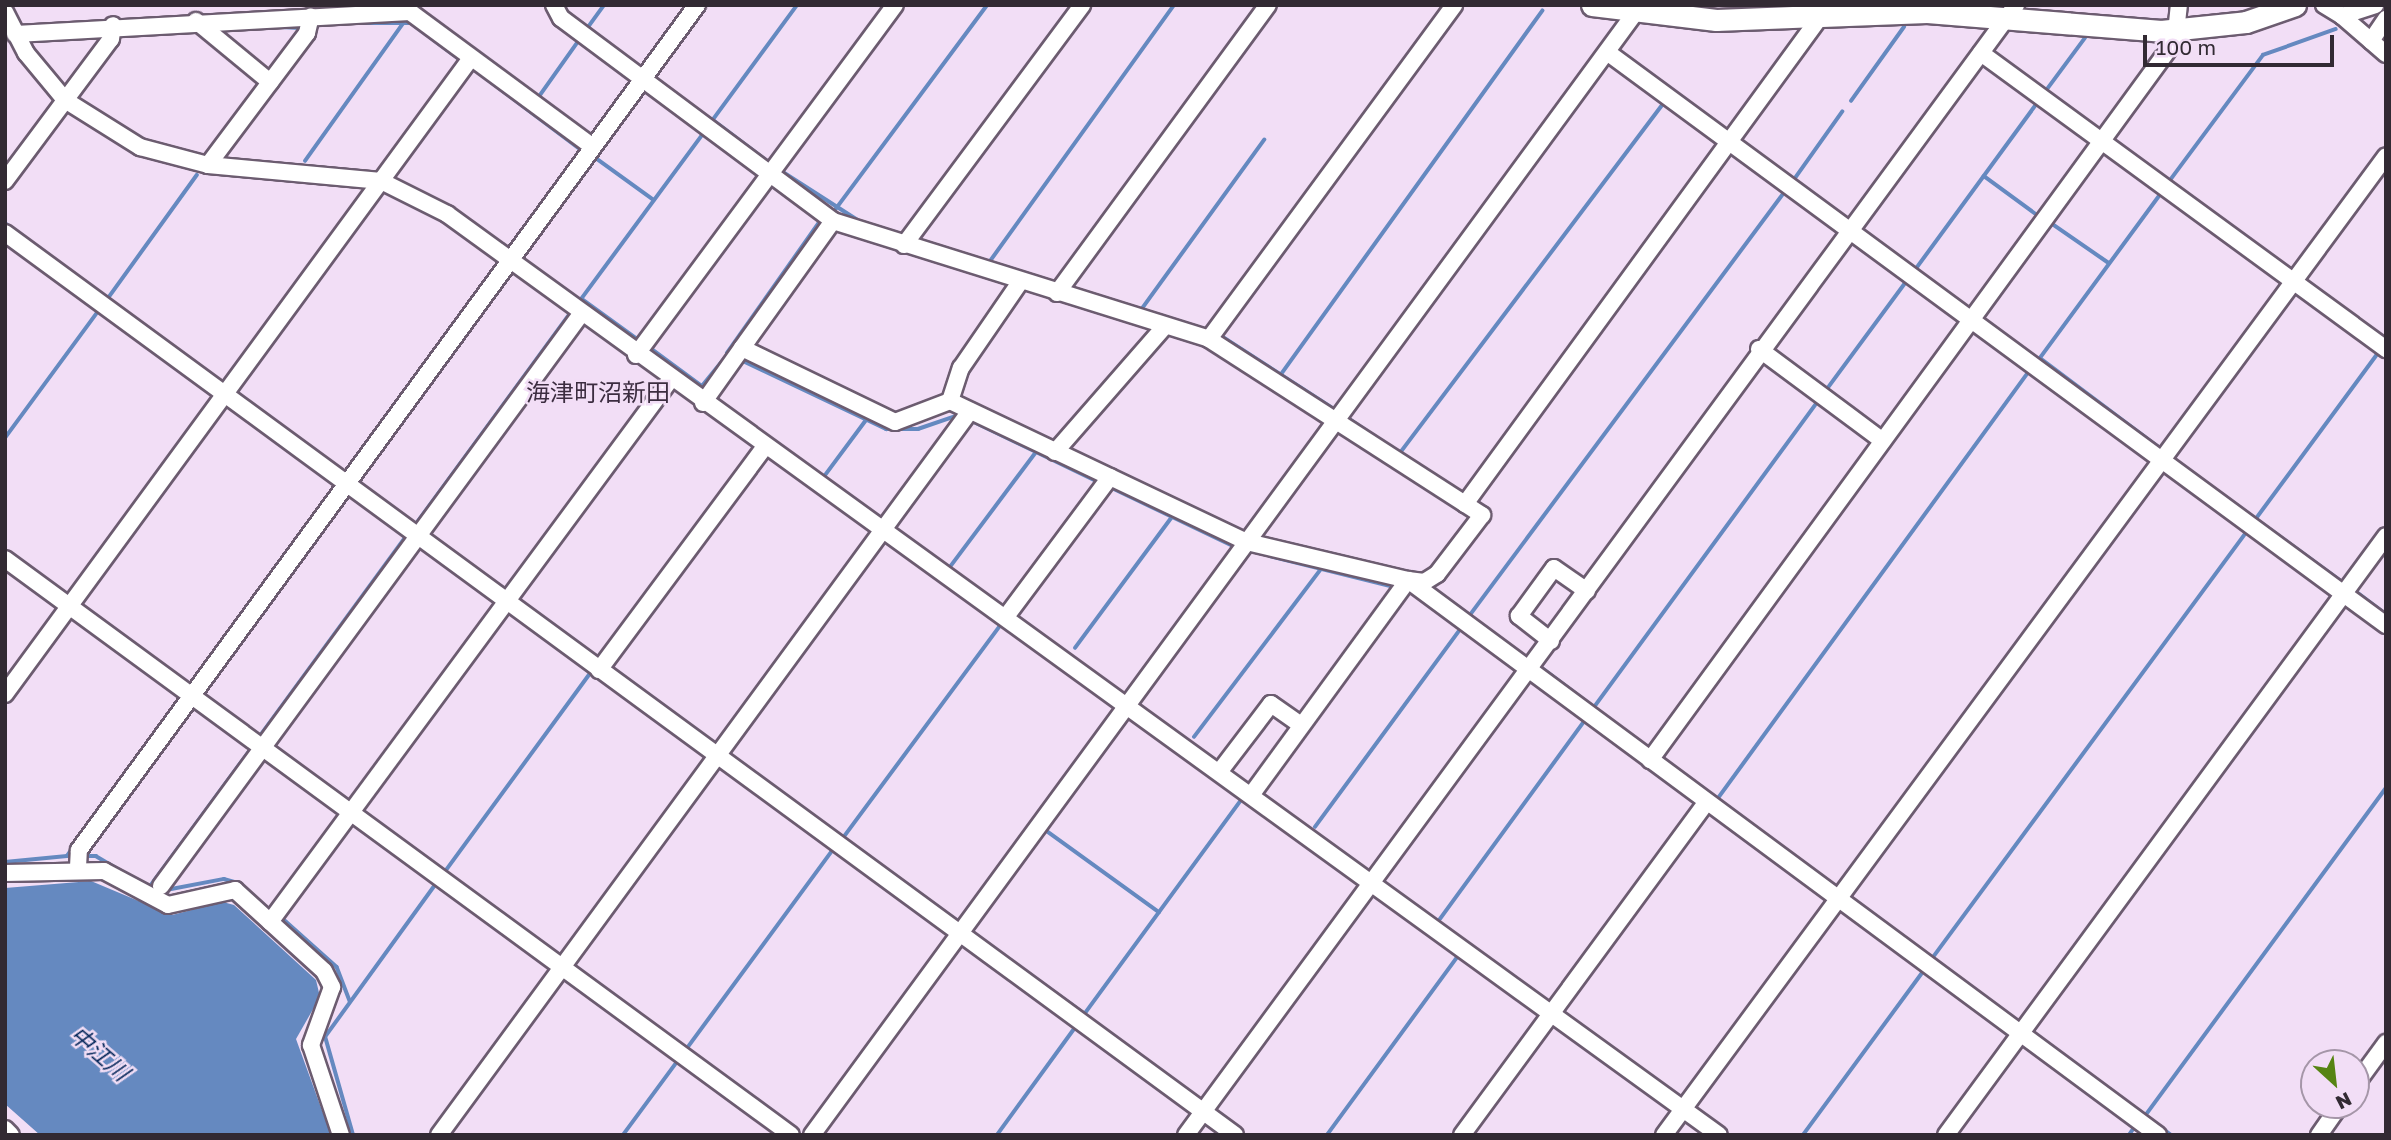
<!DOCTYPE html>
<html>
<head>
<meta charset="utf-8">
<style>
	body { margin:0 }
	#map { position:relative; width:2391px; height:1140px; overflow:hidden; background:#f2def6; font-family:"Golos Text","Noto Sans JP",sans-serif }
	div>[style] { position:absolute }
	.water>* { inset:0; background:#6589c0 }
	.stream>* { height:3.5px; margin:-1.75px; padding:0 1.75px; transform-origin:1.75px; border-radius:1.75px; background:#6589c0 }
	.roads { filter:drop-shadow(2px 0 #6c5c70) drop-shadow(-2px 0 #6c5c70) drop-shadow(0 2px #6c5c70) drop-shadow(0 -2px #6c5c70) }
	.minor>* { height:16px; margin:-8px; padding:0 8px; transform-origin:8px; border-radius:8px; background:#fff }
	.major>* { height:21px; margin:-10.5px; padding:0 10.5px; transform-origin:10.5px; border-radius:10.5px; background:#fff }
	span { translate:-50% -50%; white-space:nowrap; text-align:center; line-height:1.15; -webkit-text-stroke:5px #f2def6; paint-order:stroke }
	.water-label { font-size:23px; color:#06285b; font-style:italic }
	.quarter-label { font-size:24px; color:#3c2d40 }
	.frame { position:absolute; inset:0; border:7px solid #322a33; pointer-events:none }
	.north { position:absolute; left:2300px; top:1049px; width:70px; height:70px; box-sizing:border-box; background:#f2def6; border:2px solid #a596a8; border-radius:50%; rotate:153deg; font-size:19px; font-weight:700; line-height:28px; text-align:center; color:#322a33 }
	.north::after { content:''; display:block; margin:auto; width:24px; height:32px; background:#568413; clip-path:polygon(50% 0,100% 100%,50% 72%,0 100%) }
	.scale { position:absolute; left:2143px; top:35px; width:191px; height:32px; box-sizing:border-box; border:4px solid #322a33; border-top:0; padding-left:9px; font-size:21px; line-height:24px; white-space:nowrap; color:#322a33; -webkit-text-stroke:5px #f2def6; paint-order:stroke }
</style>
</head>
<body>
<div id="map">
	<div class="water">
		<i style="clip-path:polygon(91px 881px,172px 915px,223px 902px,234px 905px,316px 980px,320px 997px,296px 1039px,331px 1135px,40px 1135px,5px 1104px,5px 888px)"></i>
	</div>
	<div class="stream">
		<i style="left:350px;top:23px;width:61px"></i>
		<i style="left:411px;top:23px;width:64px;rotate:36.7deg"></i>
		<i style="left:281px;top:27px;width:19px;rotate:3deg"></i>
		<i style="left:586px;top:30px;width:31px;rotate:-54deg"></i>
		<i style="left:36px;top:41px;width:9px;rotate:-6deg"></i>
		<i style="left:471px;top:67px;width:140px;rotate:36.9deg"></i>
		<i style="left:2045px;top:92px;width:67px;rotate:-53.5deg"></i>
		<i style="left:538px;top:98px;width:71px;rotate:-54.7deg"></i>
		<i style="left:1851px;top:101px;width:91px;rotate:-54.4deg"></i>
		<i style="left:713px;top:120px;width:71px;rotate:37deg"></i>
		<i style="left:709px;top:125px;width:149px;rotate:-53.7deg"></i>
		<i style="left:593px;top:156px;width:75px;rotate:35.8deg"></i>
		<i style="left:305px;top:161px;width:172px;rotate:-54.5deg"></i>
		<i style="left:780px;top:170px;width:93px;rotate:32.7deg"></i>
		<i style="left:1984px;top:176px;width:69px;rotate:36.2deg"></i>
		<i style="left:1793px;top:181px;width:85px;rotate:-54.6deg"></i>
		<i style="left:2168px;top:183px;width:159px;rotate:-53.4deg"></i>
		<i style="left:2263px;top:55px;width:77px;rotate:-19.6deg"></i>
		<i style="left:835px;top:210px;width:255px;rotate:-53.4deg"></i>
		<i style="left:5px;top:223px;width:81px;rotate:36.4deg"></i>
		<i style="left:2051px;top:223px;width:70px;rotate:34.6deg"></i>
		<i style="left:988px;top:264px;width:319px;rotate:-54.3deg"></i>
		<i style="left:1915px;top:270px;width:208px;rotate:-53.8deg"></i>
		<i style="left:582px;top:299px;width:72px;rotate:35.9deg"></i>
		<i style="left:106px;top:301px;width:155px;rotate:-54.2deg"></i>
		<i style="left:579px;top:302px;width:212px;rotate:-53.6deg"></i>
		<i style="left:1141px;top:310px;width:210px;rotate:-54.1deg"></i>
		<i style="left:1220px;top:335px;width:135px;rotate:32.9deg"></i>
		<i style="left:649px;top:347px;width:66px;rotate:36.3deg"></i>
		<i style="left:702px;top:386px;width:41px;rotate:-50.9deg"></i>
		<i style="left:727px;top:353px;width:161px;rotate:-54.8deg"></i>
		<i style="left:2040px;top:358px;width:206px;rotate:-53.7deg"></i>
		<i style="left:2040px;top:358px;width:151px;rotate:36.9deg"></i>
		<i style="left:741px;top:360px;width:161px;rotate:25.4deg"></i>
		<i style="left:886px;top:429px;width:32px"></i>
		<i style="left:918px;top:429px;width:43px;rotate:-18.9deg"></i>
		<i style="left:1282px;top:373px;width:446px;rotate:-54.3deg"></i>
		<i style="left:1827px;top:389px;width:137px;rotate:-53.6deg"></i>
		<i style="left:1345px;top:416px;width:48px;rotate:34deg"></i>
		<i style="left:970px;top:420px;width:141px;rotate:25.7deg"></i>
		<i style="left:5px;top:438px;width:159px;rotate:-53.7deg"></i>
		<i style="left:1400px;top:453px;width:441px;rotate:-53deg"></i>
		<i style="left:2182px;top:465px;width:200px;rotate:36.1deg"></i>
		<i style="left:823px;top:478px;width:72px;rotate:-53.4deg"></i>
		<i style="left:1110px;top:487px;width:139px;rotate:25.6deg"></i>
		<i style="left:2255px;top:520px;width:209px;rotate:-53.6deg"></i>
		<i style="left:413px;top:528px;width:269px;rotate:-53.8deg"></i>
		<i style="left:1270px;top:556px;width:128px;rotate:14deg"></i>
		<i style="left:950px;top:567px;width:144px;rotate:-53.2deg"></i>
		<i style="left:2354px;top:590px;width:40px;rotate:37deg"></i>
		<i style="left:1449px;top:600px;width:26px;rotate:36deg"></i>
		<i style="left:1470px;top:615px;width:530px;rotate:-53.37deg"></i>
		<i style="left:1075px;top:648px;width:163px;rotate:-53.5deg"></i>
		<i style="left:607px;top:665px;width:137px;rotate:36.1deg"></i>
		<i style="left:1542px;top:668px;width:65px;rotate:36.9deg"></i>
		<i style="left:1592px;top:710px;width:383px;rotate:-53.8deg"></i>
		<i style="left:1194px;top:737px;width:212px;rotate:-52.9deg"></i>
		<i style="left:257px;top:740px;width:255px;rotate:-53.8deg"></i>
		<i style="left:1716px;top:801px;width:533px;rotate:-53.93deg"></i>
		<i style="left:1315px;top:827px;width:248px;rotate:-53.7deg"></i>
		<i style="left:1044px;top:829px;width:142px;rotate:35.8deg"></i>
		<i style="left:843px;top:838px;width:267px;rotate:-53.5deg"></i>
		<i style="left:84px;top:856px;width:12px"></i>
		<i style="left:96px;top:856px;width:49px;rotate:30.8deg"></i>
		<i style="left:5px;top:862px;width:62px;rotate:-5.5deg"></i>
		<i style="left:67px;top:856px;width:135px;rotate:-54.7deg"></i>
		<i style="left:444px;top:873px;width:250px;rotate:-53.8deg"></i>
		<i style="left:897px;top:877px;width:78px;rotate:36.1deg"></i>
		<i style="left:148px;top:889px;width:177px;rotate:-53.7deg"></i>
		<i style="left:161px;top:891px;width:64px;rotate:-10.8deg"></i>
		<i style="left:224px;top:879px;width:15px;rotate:16deg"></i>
		<i style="left:280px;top:916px;width:76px;rotate:41.8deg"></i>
		<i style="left:337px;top:967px;width:36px;rotate:69deg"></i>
		<i style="left:1440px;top:919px;width:248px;rotate:-53.9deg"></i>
		<i style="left:970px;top:931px;width:142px;rotate:35.8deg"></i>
		<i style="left:1931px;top:960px;width:534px;rotate:-53.6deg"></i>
		<i style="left:1083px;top:1016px;width:271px;rotate:-53.8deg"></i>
		<i style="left:685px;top:1051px;width:253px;rotate:-53.7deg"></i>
		<i style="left:2145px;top:1116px;width:407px;rotate:-53.7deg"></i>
		<i style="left:2150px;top:1119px;width:26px;rotate:37deg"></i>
		<i style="left:353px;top:1135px;width:102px;rotate:-105.9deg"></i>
		<i style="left:325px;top:1037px;width:191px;rotate:-54.1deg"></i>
		<i style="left:623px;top:1135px;width:94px;rotate:-53.6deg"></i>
		<i style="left:997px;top:1135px;width:136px;rotate:-54deg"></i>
		<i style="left:1327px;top:1135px;width:222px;rotate:-53.8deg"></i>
		<i style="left:1803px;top:1135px;width:206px;rotate:-53.7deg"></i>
		<i style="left:2129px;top:1135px;width:12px;rotate:-55deg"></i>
	</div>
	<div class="roads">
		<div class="minor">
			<i style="left:554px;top:5px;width:15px;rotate:62deg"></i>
			<i style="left:561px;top:18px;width:339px;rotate:36.7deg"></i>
			<i style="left:833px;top:221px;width:394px;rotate:17.4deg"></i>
			<i style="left:1209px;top:339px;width:325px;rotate:32.8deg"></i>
			<i style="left:1482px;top:515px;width:74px;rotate:127.3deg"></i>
			<i style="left:1437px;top:574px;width:15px;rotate:148deg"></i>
			<i style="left:1424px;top:582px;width:16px;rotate:-173deg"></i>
			<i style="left:1408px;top:580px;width:265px;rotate:126.1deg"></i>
			<i style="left:2324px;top:5px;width:21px;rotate:31deg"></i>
			<i style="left:2342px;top:16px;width:35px;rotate:-18deg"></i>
			<i style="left:5px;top:12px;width:46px;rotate:62.9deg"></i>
			<i style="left:26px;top:53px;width:61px;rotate:50.3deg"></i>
			<i style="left:65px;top:100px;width:89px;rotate:32.1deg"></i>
			<i style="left:140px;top:147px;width:70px;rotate:14.8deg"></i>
			<i style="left:208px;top:165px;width:174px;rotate:5.3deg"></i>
			<i style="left:381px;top:181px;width:74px;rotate:26.6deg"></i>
			<i style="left:447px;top:214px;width:1570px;rotate:35.91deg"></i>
			<i style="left:2342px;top:16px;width:58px;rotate:40.8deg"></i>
			<i style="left:196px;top:21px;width:96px;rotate:39.5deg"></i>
			<i style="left:2177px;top:23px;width:18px;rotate:-84deg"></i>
			<i style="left:15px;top:34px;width:396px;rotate:-3.2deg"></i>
			<i style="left:410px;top:12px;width:227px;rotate:36.4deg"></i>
			<i style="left:2371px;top:41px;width:27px;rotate:-56deg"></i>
			<i style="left:1607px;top:52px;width:967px;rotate:36.34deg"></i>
			<i style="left:1981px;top:53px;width:502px;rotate:36.16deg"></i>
			<i style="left:208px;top:165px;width:165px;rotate:-53.1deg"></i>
			<i style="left:307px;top:33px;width:17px;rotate:-77deg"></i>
			<i style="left:5px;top:181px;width:177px;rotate:-53.3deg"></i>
			<i style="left:111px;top:39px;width:14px;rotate:-82deg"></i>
			<i style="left:5px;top:233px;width:1525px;rotate:36.25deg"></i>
			<i style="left:904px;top:245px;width:299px;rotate:-53.4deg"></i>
			<i style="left:1057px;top:293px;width:357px;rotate:-53.8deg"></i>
			<i style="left:1209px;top:339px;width:414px;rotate:-53.7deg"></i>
			<i style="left:742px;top:348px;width:156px;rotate:-54.4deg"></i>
			<i style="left:1759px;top:349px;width:154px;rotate:36.6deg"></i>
			<i style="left:636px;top:355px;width:435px;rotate:-53.5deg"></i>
			<i style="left:950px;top:401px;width:35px;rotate:-72deg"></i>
			<i style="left:961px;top:368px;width:104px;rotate:-55.5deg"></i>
			<i style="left:703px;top:403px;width:67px;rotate:-54.7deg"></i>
			<i style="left:742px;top:348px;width:170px;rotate:25.8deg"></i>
			<i style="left:895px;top:422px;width:59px;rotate:-20.9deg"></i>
			<i style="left:950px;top:401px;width:329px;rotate:25.4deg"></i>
			<i style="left:1247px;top:542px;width:165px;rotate:13.3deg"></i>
			<i style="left:1408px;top:580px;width:933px;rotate:36.5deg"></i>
			<i style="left:1055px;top:452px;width:167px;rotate:-48.9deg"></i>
			<i style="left:1465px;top:504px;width:603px;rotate:-53.91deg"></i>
			<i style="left:5px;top:559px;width:974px;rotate:36.23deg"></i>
			<i style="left:1008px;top:614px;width:171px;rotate:-53.3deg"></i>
			<i style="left:1551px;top:641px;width:41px;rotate:-142deg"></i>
			<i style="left:1519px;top:616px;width:59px;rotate:-53.9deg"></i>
			<i style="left:1554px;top:568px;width:40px;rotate:34.9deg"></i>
			<i style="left:599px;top:670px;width:277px;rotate:-53.4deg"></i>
			<i style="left:5px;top:694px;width:788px;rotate:-53.77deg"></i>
			<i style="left:1650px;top:760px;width:889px;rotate:-53.88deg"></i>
			<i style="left:1220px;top:771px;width:84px;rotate:-52.7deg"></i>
			<i style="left:1271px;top:704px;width:37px;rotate:35deg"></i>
			<i style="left:78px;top:867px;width:17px;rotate:-87deg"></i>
			<i style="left:79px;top:850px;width:1047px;rotate:-53.82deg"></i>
			<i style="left:5px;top:873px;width:99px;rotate:-1.2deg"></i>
			<i style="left:104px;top:871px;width:72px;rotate:28deg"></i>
			<i style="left:168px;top:905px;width:69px;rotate:-12.6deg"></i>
			<i style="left:235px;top:890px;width:120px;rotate:42.3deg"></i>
			<i style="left:324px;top:971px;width:18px;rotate:63deg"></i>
			<i style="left:332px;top:987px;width:62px;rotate:109.9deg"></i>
			<i style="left:311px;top:1045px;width:95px;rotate:71.6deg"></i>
			<i style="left:161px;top:886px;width:710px;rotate:-53.71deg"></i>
			<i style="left:270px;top:922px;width:674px;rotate:-53.57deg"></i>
			<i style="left:2356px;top:1084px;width:51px;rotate:-53.8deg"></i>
			<i style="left:5px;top:1129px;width:8px;rotate:45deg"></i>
			<i style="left:439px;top:1135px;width:898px;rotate:-53.74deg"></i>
			<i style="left:812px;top:1135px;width:1401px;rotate:-53.74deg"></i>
			<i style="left:1186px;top:1135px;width:1402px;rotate:-53.7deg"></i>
			<i style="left:1462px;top:1135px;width:412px;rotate:-53.7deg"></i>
			<i style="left:1664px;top:1135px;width:1216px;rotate:-53.59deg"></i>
			<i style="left:1946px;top:1135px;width:743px;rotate:-53.7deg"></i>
			<i style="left:2319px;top:1135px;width:37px;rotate:-55deg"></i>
		</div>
		<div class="major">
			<i style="left:1592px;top:5px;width:125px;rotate:6.9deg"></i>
			<i style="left:1716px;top:20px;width:211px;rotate:-2.2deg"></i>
			<i style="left:1927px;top:12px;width:235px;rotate:4.6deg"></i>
			<i style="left:2161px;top:31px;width:85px;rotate:-6deg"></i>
			<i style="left:2246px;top:22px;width:52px;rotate:-19.1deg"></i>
		</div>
	</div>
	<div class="water-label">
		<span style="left:100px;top:1053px;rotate:41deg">中江川</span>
	</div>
	<div class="quarter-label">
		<span style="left:598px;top:392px">海津町沼新田</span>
	</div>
	<div class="frame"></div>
	<div class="north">N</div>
	<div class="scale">100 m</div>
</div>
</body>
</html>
